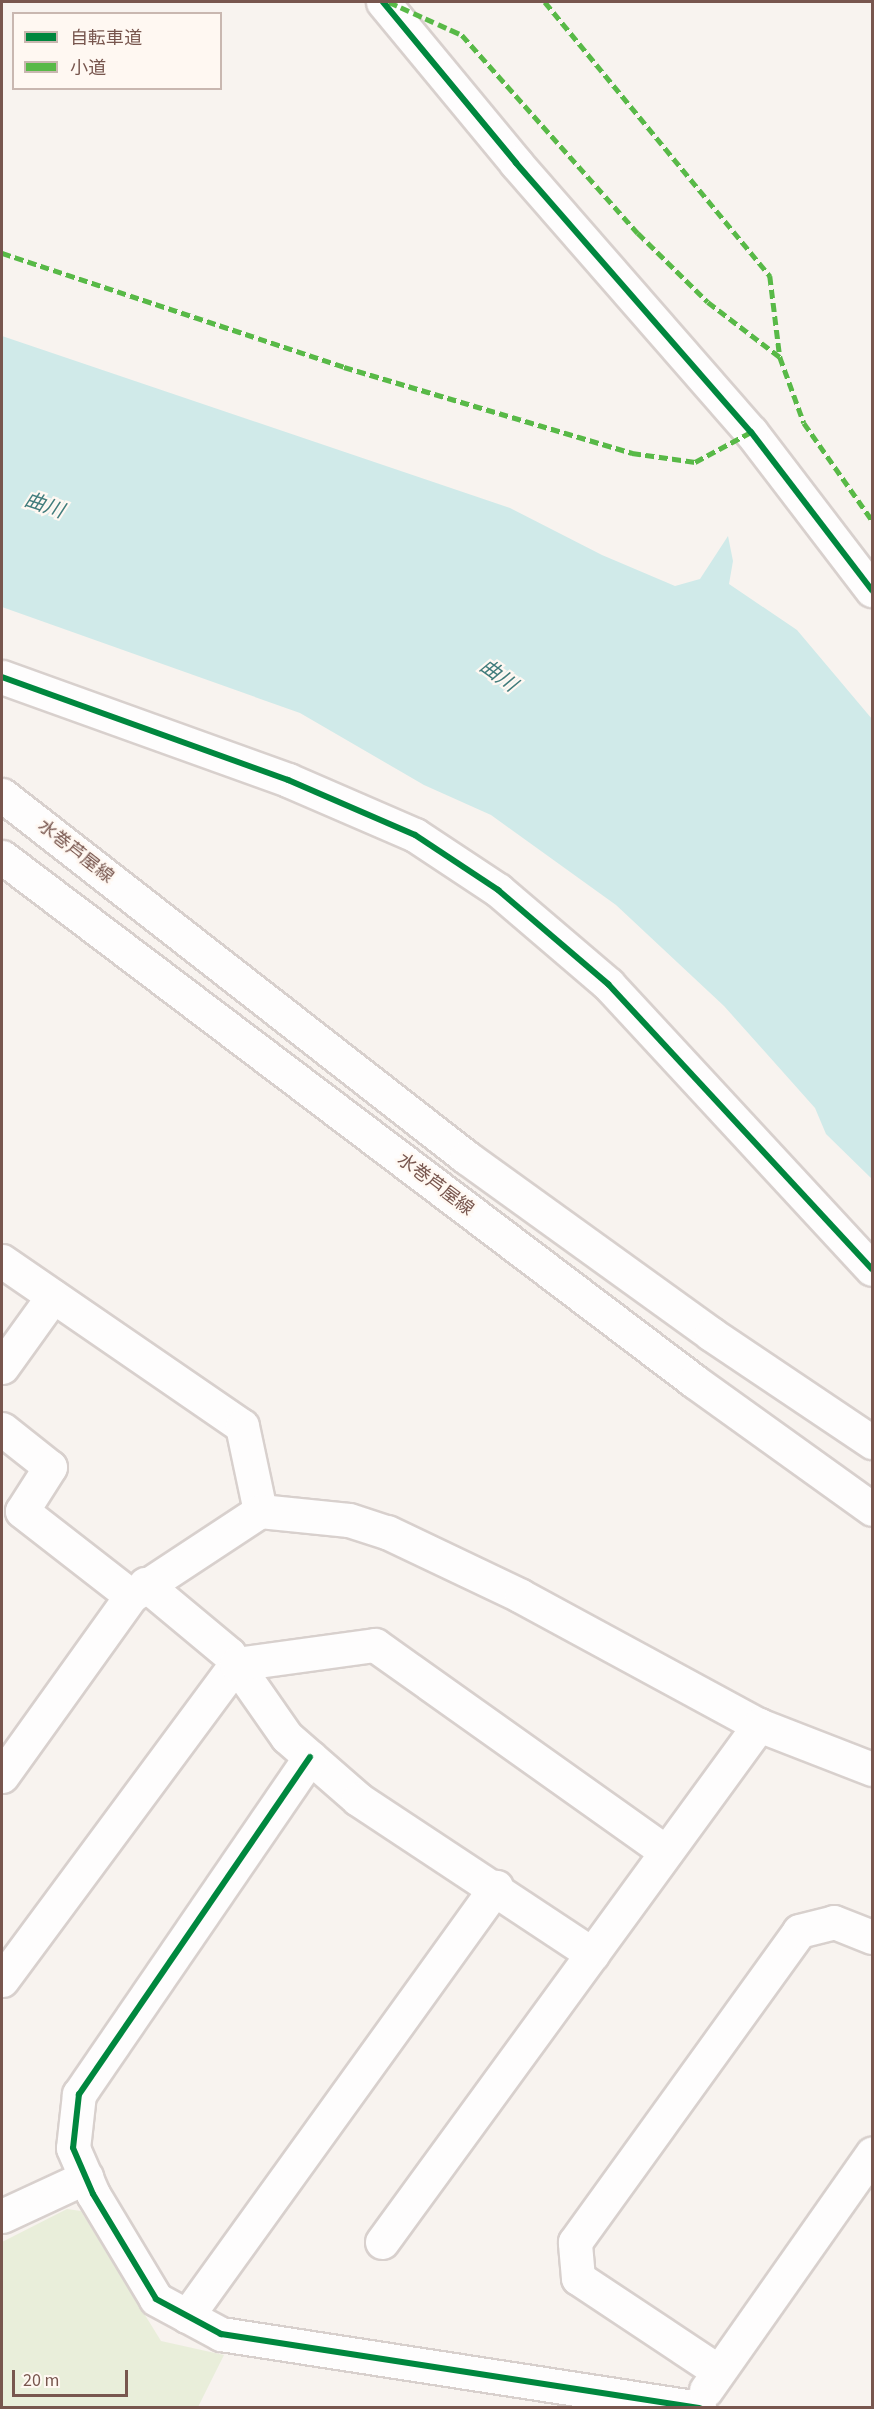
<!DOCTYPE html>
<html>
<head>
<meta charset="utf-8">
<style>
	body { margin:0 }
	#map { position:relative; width:874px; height:2409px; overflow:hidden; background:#f8f3ef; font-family:"Source Sans 3","Noto Sans JP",sans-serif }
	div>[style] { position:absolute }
	.green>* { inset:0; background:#e9eeda }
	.water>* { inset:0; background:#d0eae9 }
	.roads { filter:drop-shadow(2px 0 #d8d0cd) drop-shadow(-2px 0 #d8d0cd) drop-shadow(0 2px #d8d0cd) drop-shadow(0 -2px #d8d0cd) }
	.minor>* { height:33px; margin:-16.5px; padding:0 16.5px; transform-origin:16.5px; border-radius:16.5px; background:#fefdfd }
	.tertiary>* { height:33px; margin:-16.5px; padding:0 16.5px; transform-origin:16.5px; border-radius:16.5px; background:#fefdfd }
	.secondary>* { height:33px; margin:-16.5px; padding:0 16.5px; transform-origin:16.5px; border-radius:16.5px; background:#fefdfd }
	.quiet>* { height:4.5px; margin-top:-2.25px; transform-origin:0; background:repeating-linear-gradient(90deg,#58b947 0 9px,transparent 0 13.5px) }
	.cycleway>* { height:6px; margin:-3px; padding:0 3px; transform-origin:3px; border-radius:3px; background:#00873e }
	span { translate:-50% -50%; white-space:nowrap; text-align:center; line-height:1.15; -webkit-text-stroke:4.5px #fff8f2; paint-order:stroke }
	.street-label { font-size:18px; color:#78564e }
	.water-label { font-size:20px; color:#417c7c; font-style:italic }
	.frame { position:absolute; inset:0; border:3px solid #78564e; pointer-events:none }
	.legend { position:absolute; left:12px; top:12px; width:210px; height:78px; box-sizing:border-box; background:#fff8f2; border:2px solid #c9b7b0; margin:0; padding:8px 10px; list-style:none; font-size:18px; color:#78564e }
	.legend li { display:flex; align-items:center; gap:12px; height:30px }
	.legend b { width:30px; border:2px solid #c9b7b0 }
	.scale { position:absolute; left:12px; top:2370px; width:116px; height:27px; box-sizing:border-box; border:3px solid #78564e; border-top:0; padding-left:8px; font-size:18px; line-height:21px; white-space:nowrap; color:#78564e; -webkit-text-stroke:4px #fff8f2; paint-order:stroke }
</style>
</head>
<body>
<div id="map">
	<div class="green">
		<i style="clip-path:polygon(67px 2209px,81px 2211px,161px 2341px,224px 2355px,198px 2407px,2px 2407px,2px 2242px)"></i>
	</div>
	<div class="water">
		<i style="clip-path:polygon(2px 336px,510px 508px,602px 555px,675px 586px,700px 579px,728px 536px,733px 561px,729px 584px,797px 630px,872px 719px,872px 1179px,826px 1134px,815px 1108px,724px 1006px,616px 905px,491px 815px,424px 785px,300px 713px,2px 607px)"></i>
	</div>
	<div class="roads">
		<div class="minor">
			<i style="left:751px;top:432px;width:199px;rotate:52.6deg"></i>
			<i style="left:2px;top:677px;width:304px;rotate:19.8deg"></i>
			<i style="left:288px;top:780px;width:138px;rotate:23.4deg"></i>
			<i style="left:415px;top:835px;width:100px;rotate:33.5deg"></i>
			<i style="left:498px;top:890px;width:145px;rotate:40.5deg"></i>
			<i style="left:608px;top:984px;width:388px;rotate:47.2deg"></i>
			<i style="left:2px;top:1261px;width:291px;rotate:34.5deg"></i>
			<i style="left:242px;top:1426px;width:87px;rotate:78deg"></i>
			<i style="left:2px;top:1367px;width:87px;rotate:-54.3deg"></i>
			<i style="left:2px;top:1429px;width:61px;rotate:38.4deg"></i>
			<i style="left:50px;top:1467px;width:52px;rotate:122.5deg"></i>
			<i style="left:22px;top:1511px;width:138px;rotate:37.9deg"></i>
			<i style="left:145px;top:1584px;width:109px;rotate:39.8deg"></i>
			<i style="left:229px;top:1654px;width:101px;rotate:55.1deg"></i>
			<i style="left:287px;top:1737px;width:94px;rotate:41.1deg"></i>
			<i style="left:358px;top:1799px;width:281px;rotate:33.5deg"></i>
			<i style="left:310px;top:1757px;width:409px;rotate:124.4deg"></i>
			<i style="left:79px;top:2094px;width:54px;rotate:96.3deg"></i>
			<i style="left:73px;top:2148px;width:50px;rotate:66.5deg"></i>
			<i style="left:93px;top:2194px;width:122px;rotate:59deg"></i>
			<i style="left:156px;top:2299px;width:74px;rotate:28.3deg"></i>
			<i style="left:221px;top:2334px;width:484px;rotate:8.8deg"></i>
			<i style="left:2px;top:1776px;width:221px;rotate:-54.4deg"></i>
			<i style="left:131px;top:1596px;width:154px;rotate:-33.4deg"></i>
			<i style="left:260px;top:1511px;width:89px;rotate:5.8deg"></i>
			<i style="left:349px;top:1520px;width:40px;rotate:18deg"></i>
			<i style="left:387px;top:1532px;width:148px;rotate:25.5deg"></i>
			<i style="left:521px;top:1596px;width:271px;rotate:28.5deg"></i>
			<i style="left:759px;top:1725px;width:121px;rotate:21.3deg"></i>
			<i style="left:2px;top:1980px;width:393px;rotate:-53.5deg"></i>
			<i style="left:236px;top:1664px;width:140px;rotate:-7.8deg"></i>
			<i style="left:375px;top:1645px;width:357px;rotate:35.4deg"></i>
			<i style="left:2px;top:2216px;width:93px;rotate:-24.9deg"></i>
			<i style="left:382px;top:2242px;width:640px;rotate:-53.9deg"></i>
			<i style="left:187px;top:2316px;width:529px;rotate:-54.24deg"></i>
			<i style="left:718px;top:2371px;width:168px;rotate:-146.4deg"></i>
			<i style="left:578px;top:2278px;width:36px;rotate:-95deg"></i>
			<i style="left:575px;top:2242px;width:383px;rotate:-54.2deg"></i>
			<i style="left:799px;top:1931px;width:36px;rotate:-14deg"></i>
			<i style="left:834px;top:1922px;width:41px;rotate:21.5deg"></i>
			<i style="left:706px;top:2390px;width:289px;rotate:-54.9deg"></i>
		</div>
		<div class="tertiary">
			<i style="left:383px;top:2px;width:209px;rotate:50.4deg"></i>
			<i style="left:516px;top:163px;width:357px;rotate:48.9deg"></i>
		</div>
		<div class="secondary">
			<i style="left:2px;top:795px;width:589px;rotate:37.96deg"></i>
			<i style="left:466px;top:1157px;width:302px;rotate:35.8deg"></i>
			<i style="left:711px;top:1334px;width:194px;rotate:33.9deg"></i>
			<i style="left:2px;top:857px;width:868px;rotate:37.13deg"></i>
			<i style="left:694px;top:1381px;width:219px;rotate:35.7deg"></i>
		</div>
	</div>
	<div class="quiet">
		<i style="left:389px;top:2px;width:80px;rotate:24.3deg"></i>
		<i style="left:462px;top:35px;width:265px;rotate:48.4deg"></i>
		<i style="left:638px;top:233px;width:98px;rotate:44.6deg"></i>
		<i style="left:708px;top:302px;width:91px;rotate:37.4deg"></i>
		<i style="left:545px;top:2px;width:355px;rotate:50.6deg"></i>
		<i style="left:770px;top:276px;width:82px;rotate:83deg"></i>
		<i style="left:780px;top:357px;width:70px;rotate:70deg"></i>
		<i style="left:804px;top:423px;width:118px;rotate:55deg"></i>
		<i style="left:2px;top:253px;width:360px;rotate:18.4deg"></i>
		<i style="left:344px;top:367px;width:301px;rotate:16.6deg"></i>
		<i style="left:632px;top:453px;width:64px;rotate:8.1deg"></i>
		<i style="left:695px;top:462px;width:64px;rotate:-28.2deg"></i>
	</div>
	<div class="cycleway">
		<i style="left:383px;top:2px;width:209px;rotate:50.4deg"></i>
		<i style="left:516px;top:163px;width:357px;rotate:48.9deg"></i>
		<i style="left:751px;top:432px;width:199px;rotate:52.6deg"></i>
		<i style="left:2px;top:677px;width:304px;rotate:19.8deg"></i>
		<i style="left:288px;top:780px;width:138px;rotate:23.4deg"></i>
		<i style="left:415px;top:835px;width:100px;rotate:33.5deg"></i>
		<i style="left:498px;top:890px;width:145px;rotate:40.5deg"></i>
		<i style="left:608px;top:984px;width:388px;rotate:47.2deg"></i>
		<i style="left:310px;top:1757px;width:409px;rotate:124.4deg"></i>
		<i style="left:79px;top:2094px;width:54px;rotate:96.3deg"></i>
		<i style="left:73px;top:2148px;width:50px;rotate:66.5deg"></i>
		<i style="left:93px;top:2194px;width:122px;rotate:59deg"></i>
		<i style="left:156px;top:2299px;width:74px;rotate:28.3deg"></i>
		<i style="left:221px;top:2334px;width:484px;rotate:8.8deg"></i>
	</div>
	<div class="street-label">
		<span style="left:75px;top:852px;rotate:38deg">水巻芦屋線</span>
		<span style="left:435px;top:1185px;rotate:37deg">水巻芦屋線</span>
	</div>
	<div class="water-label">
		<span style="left:44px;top:506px;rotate:19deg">曲川</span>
		<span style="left:498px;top:676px;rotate:36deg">曲川</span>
	</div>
	<div class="frame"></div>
	<ul class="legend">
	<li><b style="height:8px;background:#00873e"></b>自転車道</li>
	<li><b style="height:8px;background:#58b947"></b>小道</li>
	</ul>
	<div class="scale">20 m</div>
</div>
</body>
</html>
